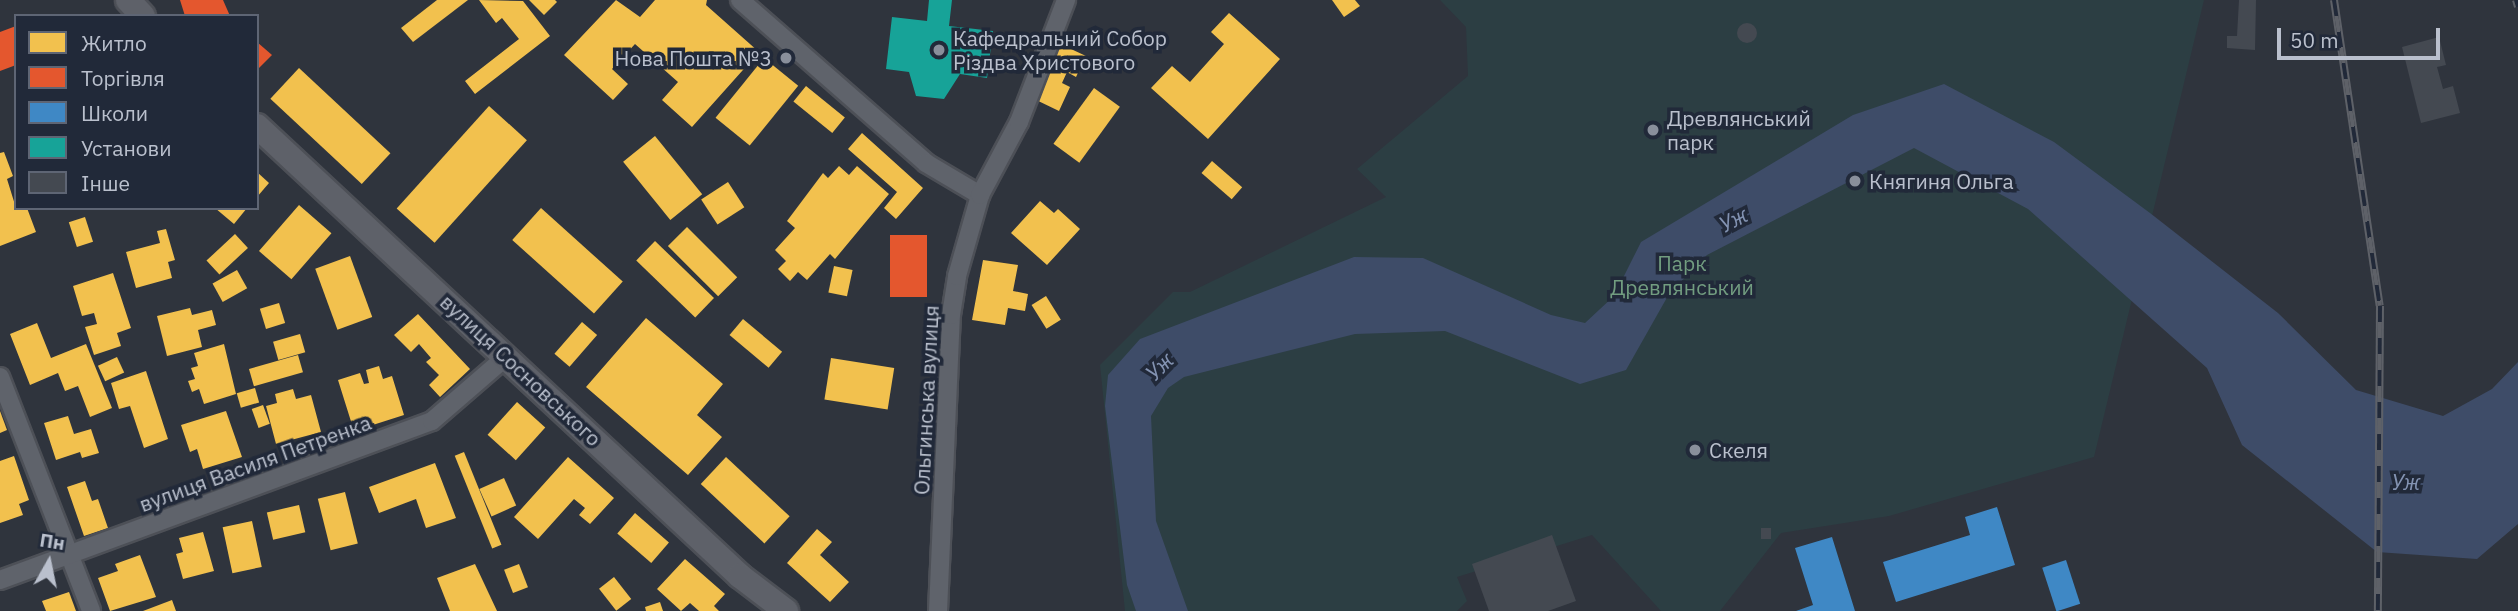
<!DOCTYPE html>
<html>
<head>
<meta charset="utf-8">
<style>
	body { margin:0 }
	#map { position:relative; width:2518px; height:611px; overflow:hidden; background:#2f343d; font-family:"IBM Plex Sans",sans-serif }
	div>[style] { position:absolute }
	.green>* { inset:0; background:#2c3e43 }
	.water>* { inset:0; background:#3e4c68 }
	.homes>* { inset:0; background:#f2c14e; transform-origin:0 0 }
	.shops>* { inset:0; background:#e4572e; transform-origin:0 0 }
	.schools>* { inset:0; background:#3f88c5; transform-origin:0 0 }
	.public>* { inset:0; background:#17a398 }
	.building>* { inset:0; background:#444951; transform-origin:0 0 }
	.round { border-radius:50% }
	.roads { filter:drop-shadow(2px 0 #4d5057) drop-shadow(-2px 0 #4d5057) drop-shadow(0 2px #4d5057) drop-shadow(0 -2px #4d5057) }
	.street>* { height:18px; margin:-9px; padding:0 9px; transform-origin:9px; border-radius:9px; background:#5f636b }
	.secondary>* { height:24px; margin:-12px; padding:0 12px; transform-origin:12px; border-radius:12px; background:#5e6169 }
	.rail>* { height:8px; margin-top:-4px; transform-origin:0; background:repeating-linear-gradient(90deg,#212939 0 16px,#5e6168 0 32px); box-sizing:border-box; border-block:2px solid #5e6168 }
	.dots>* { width:19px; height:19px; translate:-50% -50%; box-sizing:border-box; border:4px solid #212939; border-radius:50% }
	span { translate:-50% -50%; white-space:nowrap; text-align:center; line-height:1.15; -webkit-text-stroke:7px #212939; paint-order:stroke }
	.poi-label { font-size:21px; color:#bac0cd }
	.left { translate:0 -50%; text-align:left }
	.right { translate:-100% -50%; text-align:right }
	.park-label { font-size:21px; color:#729d80 }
	.street-label { font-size:21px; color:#bac0cd }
	.water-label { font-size:23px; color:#8393b2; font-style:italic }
	.legend { position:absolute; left:14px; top:14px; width:245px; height:196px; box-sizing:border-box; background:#212939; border:2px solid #5e6574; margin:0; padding:9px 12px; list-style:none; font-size:21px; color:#bac0cd }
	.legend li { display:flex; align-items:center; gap:14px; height:35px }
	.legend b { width:35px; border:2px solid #5e6574 }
	.north { position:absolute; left:14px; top:527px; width:70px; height:70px; -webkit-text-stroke:5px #212939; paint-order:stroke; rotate:9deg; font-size:19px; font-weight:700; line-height:28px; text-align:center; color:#bac0cd }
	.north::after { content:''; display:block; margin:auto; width:24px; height:32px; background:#bac0cd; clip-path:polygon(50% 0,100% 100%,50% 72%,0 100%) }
	.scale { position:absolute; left:2277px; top:28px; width:163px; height:32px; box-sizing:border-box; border:4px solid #bac0cd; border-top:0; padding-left:9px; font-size:21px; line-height:24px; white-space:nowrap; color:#bac0cd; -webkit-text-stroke:5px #212939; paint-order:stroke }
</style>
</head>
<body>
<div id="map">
	<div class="green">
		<i style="clip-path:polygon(1440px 0,2204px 0,2094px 457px,1889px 516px,1781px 533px,1720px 611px,1661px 611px,1592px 535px,1457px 577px,1467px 601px,1457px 611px,1125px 611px,1100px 365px,1173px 292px,1190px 292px,1386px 197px,1357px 169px,1468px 76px,1466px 27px)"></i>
	</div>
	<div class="water">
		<i style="clip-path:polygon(1944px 84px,2054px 142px,2150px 213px,2278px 313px,2356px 390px,2443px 416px,2492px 389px,2518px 362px,2518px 524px,2477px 559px,2377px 552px,2242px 445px,2207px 368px,2028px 209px,1914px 148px,1707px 255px,1669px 294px,1626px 370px,1580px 384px,1445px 331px,1355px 334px,1184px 377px,1168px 388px,1151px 416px,1156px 521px,1188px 611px,1136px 611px,1127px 585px,1105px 406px,1108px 375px,1140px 339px,1354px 257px,1423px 258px,1551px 315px,1585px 323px,1614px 296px,1641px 242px,1853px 115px)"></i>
	</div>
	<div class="homes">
		<i style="clip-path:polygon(437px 0,468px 0,413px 42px,401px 28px)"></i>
		<i style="clip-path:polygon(479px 0,523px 1px,550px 36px,475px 94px,465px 81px,519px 39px,502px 18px,496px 23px)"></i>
		<i style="clip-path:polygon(529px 0,555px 0,557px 2px,544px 15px)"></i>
		<i style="clip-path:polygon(616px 0,640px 17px,655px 0,707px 0,706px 5px,759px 52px,692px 127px,662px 100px,678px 82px,635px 44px,612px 69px,628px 84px,613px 100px,564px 55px)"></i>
		<i style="clip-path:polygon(1332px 0,1355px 0,1360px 6px,1344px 17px)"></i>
		<i style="clip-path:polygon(1229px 13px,1280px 59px,1208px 139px,1151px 88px,1172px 66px,1190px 82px,1224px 44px,1211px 32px)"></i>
		<i style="clip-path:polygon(1056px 42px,1086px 56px,1076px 77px,1067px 72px,1062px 83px,1070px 87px,1059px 111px,1030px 97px)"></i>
		<i style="left:764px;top:58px;width:44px;height:77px;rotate:39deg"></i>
		<i style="left:299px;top:68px;width:125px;height:42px;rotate:43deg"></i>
		<i style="left:806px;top:86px;width:50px;height:20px;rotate:39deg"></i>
		<i style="left:1094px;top:88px;width:32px;height:69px;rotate:36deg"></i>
		<i style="left:489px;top:106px;width:51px;height:138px;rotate:42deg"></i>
		<i style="clip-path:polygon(862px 133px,923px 188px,896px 219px,884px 208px,897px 192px,848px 149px)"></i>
		<i style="left:655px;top:136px;width:75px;height:41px;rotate:51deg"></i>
		<i style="clip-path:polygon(4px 152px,13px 176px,7px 179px,16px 208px,27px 208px,36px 232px,0 246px,0 153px)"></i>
		<i style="left:1212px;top:161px;width:40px;height:16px;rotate:41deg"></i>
		<i style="clip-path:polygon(839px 166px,849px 175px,857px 166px,889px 194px,835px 259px,830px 254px,807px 280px,798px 272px,790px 281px,778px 269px,786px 261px,775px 250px,795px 228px,787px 221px,823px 173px,828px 178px)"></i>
		<i style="clip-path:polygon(257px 172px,269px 183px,257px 197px)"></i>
		<i style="left:728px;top:182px;width:30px;height:32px;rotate:57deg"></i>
		<i style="clip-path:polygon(1040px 201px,1054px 213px,1058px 209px,1080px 229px,1047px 265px,1011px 233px)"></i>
		<i style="left:299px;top:205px;width:43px;height:61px;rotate:41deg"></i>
		<i style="clip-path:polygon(215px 208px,247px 208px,234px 224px)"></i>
		<i style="left:541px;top:208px;width:110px;height:43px;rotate:42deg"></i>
		<i style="left:85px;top:217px;width:26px;height:17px;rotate:72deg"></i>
		<i style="left:687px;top:227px;width:71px;height:27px;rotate:45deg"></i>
		<i style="clip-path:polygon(166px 229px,175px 260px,168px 262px,172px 278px,136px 288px,126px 252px,160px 243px,157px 231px)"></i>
		<i style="left:235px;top:234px;width:19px;height:39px;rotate:47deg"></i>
		<i style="left:655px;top:241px;width:82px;height:27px;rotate:44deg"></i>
		<i style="left:350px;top:256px;width:65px;height:37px;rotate:70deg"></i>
		<i style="clip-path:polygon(983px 260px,1018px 265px,1013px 291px,1028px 294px,1025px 311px,1008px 308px,1005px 325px,972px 320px)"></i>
		<i style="left:834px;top:266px;width:19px;height:27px;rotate:12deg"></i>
		<i style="left:237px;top:270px;width:21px;height:28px;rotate:61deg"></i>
		<i style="clip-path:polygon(113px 273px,131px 328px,117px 333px,121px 346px,94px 355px,85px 327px,97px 324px,94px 313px,82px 316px,73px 286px)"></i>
		<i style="left:1046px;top:296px;width:28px;height:17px;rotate:58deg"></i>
		<i style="left:279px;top:303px;width:21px;height:20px;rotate:73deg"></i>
		<i style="clip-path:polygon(190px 308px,192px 315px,212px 310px,216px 325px,198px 330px,202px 347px,167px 356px,157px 316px)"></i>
		<i style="clip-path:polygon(418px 314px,470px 369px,440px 397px,429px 385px,439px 375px,426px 362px,431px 358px,419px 344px,411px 352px,394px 335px)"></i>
		<i style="clip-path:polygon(646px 318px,723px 384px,697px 415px,722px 437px,688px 475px,586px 387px)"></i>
		<i style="left:743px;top:319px;width:51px;height:21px;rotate:40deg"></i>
		<i style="left:582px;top:322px;width:20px;height:42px;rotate:41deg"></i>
		<i style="clip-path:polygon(37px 323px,51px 358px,86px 344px,112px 408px,90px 417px,78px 386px,65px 391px,58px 373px,30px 385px,10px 334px)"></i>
		<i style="left:300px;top:334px;width:19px;height:28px;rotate:74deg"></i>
		<i style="clip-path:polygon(224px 344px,236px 394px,204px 404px,199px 389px,192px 392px,188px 381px,195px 379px,191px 368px,198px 366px,194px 353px)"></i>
		<i style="left:298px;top:355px;width:18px;height:51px;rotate:74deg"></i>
		<i style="left:117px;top:357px;width:17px;height:21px;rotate:65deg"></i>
		<i style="left:831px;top:358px;width:64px;height:42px;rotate:9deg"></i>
		<i style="clip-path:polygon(379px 366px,383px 379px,392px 376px,404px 415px,354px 431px,338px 380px,360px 373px,364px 384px,369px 383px,366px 370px)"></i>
		<i style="clip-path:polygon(146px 371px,168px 439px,144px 448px,130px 406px,119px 409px,111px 383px)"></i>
		<i style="left:255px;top:388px;width:15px;height:19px;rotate:74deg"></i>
		<i style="clip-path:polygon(293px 389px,296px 399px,311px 395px,321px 432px,276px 444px,266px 406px,277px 403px,275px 394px)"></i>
		<i style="left:517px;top:402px;width:38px;height:44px;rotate:42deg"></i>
		<i style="left:263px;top:405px;width:20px;height:12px;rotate:70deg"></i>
		<i style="clip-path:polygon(0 411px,7px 430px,0 433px)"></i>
		<i style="clip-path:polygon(226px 411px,242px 457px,203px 469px,197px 449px,190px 452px,181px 425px)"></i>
		<i style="clip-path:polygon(68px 416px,74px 434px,91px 429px,99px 453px,82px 458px,80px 452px,56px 460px,44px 423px)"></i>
		<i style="left:464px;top:452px;width:100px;height:10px;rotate:68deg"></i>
		<i style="clip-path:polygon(14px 456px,29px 500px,19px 504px,23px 515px,0 523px,0 461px)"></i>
		<i style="clip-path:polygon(568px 457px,614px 498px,590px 524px,579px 515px,585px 508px,574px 499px,538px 539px,514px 517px)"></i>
		<i style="left:726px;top:457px;width:87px;height:37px;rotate:43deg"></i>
		<i style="clip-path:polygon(435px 463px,456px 518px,426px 528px,416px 499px,379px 513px,369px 487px)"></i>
		<i style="left:504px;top:478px;width:30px;height:27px;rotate:66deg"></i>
		<i style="clip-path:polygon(85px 481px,92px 501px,98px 499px,108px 528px,84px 536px,67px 487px)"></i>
		<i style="left:345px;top:492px;width:53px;height:28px;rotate:76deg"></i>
		<i style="left:299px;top:505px;width:28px;height:33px;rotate:77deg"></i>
		<i style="left:635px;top:513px;width:45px;height:27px;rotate:41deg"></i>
		<i style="left:252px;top:521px;width:47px;height:30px;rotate:78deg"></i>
		<i style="clip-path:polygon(817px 529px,832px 542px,820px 555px,849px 582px,830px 602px,787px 563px)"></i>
		<i style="clip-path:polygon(203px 532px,214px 571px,183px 579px,176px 554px,183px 552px,179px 538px)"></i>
		<i style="clip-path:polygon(140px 555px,156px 597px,110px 611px,98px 578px,118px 571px,115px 564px)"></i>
		<i style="clip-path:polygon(685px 559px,725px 594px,714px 606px,719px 611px,699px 611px,690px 603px,681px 611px,657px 589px)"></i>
		<i style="clip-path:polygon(475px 564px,497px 611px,450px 611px,437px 578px)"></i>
		<i style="left:519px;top:564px;width:25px;height:16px;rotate:69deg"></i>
		<i style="left:614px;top:577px;width:28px;height:19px;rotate:52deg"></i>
		<i style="clip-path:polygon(69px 592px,76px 611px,46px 611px,42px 601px)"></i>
		<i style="clip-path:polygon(172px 600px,176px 611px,143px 611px)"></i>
		<i style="clip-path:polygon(660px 602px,663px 611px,646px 611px,645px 607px)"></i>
	</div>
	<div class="shops">
		<i style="clip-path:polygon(180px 0,223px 0,230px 16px,185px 16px)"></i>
		<i style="clip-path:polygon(16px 26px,16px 65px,0 71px,0 32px)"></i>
		<i style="clip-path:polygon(257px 42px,272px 55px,257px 70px)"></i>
		<i style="left:890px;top:235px;width:37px;height:62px"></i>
	</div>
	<div class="schools">
		<i style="clip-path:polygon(1997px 507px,2015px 565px,1896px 602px,1883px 562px,1970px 535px,1965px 517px)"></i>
		<i style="clip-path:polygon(1832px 537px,1855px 611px,1796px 611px,1813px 605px,1795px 548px)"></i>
		<i style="left:2066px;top:560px;width:46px;height:25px;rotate:72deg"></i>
	</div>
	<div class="public">
		<i style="clip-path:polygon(929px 0,952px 0,949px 26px,993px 31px,987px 78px,960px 74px,944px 99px,916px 96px,909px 72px,886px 69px,892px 17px,927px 21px)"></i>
	</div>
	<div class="building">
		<i style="clip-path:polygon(2239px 0,2256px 0,2255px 50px,2227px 48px,2227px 36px,2237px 36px)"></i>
		<i class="round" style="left:1737px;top:23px;width:20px;height:20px"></i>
		<i style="clip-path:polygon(2439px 37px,2446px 65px,2437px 67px,2443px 89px,2453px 86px,2460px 113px,2421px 123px,2402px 47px)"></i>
		<i style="left:1761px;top:528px;width:10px;height:11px"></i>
		<i style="clip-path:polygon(1552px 535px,1576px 601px,1548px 611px,1489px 611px,1472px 564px)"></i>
	</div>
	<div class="roads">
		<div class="street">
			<i style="left:740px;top:0;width:247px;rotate:41.2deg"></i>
			<i style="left:926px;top:163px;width:63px;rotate:30.7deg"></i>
			<i style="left:0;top:377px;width:251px;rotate:68.7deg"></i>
			<i style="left:0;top:580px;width:460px;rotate:-20.2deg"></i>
			<i style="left:432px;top:421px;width:99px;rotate:-40.9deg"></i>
			<i style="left:938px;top:611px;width:296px;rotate:-87.5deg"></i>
			<i style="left:951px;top:315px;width:39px;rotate:-81deg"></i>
			<i style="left:957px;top:276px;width:84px;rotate:-74.1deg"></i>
			<i style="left:980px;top:195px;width:83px;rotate:-61.9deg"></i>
			<i style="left:1019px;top:122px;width:131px;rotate:-68.9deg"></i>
		</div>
		<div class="secondary">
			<i style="left:128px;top:0;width:22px;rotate:47deg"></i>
			<i style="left:257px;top:126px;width:660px;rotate:42.97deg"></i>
			<i style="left:740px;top:576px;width:58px;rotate:37.3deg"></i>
		</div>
	</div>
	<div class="rail">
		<i style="left:2334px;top:0;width:309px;rotate:81.5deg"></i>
		<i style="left:2380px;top:306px;width:305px;rotate:90.4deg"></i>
		<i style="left:2516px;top:0;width:7px;rotate:74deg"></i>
	</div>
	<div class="dots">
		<i style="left:939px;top:50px;background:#898f9b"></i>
		<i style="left:786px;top:58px;background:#898f9b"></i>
		<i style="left:1653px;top:130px;background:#898f9b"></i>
		<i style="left:1855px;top:181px;background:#898f9b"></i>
		<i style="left:1695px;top:450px;background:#898f9b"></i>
	</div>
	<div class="poi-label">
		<span class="left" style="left:953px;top:50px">Кафедральний Собор<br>Різдва Христового</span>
		<span class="right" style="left:772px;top:58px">Нова Пошта №3</span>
		<span class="left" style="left:1667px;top:130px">Древлянський<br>парк</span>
		<span class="left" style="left:1869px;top:181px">Княгиня Ольга</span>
		<span class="left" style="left:1709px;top:450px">Скеля</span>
	</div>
	<div class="park-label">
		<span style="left:1682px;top:275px">Парк<br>Древлянський</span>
	</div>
	<div class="street-label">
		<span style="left:521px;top:370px;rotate:43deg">вулиця Сосновського</span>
		<span style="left:926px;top:400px;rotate:-87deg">Ольгинська вулиця</span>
		<span style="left:255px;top:463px;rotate:-20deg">вулиця Василя Петренка</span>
	</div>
	<div class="water-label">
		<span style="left:1733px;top:219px;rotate:-27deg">Уж</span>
		<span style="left:1159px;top:366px;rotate:-45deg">Уж</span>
		<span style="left:2406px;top:481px">Уж</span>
	</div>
	<ul class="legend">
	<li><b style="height:19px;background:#f2c14e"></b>Житло</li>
	<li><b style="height:19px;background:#e4572e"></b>Торгівля</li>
	<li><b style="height:19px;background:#3f88c5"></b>Школи</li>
	<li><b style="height:19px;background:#17a398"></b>Установи</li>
	<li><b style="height:19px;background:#444951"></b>Інше</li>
	</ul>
	<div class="north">Пн</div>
	<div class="scale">50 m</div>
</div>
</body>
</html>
